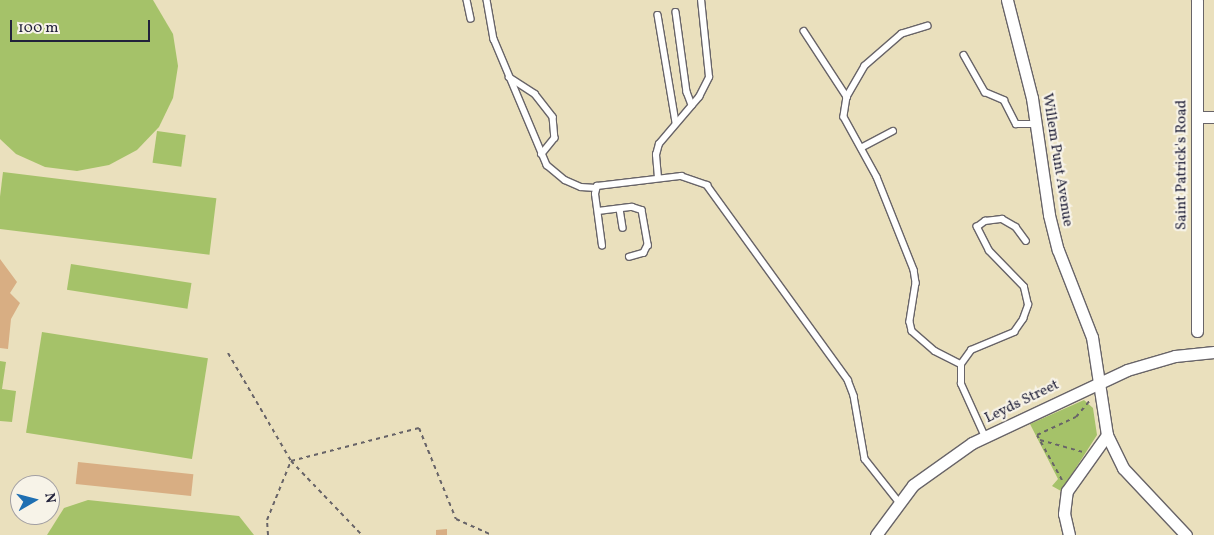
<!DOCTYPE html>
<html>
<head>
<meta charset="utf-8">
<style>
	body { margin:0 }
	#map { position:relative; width:1214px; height:535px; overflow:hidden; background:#eae0bd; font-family:Vollkorn,serif }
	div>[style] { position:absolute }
	.green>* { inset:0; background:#a5c269; transform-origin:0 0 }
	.building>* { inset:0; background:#d8ae83; transform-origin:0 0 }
	.path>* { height:2px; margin-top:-1px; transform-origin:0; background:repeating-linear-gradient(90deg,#686468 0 4px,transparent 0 8px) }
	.roads { filter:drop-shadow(1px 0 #686468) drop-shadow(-1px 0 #686468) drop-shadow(0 1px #686468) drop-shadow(0 -1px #686468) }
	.service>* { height:5.5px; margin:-2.75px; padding:0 2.75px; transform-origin:2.75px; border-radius:2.75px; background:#fff }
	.minor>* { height:11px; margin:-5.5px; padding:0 5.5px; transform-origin:5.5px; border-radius:5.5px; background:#fff }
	span { translate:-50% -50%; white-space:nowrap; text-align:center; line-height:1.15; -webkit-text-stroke:4.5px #f7f3e8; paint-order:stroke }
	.street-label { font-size:15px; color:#22223b }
	.north { position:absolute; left:10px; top:475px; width:50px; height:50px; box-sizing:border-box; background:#f7f3e8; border:1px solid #a29fa3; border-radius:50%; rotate:82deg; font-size:14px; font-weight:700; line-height:20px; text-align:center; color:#22223b }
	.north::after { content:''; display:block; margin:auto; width:18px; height:22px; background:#1f6fb2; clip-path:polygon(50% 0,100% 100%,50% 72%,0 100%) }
	.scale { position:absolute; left:10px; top:20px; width:140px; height:22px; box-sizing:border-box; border:2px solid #22223b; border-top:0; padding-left:6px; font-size:15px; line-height:18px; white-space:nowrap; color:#22223b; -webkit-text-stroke:4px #f7f3e8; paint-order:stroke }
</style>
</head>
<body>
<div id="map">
	<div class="green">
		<i style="clip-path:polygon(0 0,153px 0,173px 34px,178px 66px,173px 98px,159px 127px,137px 150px,109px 165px,77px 171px,45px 167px,16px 154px,0 139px)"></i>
		<i style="left:157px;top:131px;width:29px;height:32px;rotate:8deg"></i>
		<i style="left:3px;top:172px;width:215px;height:57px;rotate:7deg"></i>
		<i style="left:71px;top:264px;width:122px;height:26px;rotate:9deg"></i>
		<i style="left:42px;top:332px;width:168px;height:102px;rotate:9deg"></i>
		<i style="clip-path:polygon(0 361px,6px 362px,2px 389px,16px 391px,12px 422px,0 421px)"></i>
		<i style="clip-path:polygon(1084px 400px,1093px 408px,1097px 435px,1061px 491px,1052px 486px,1058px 479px,1030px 424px)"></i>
		<i style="clip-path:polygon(88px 500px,239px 516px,254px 535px,47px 535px,64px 508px)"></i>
	</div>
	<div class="building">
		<i style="clip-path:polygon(0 259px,17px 282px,10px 293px,20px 303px,11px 319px,8px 349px,0 348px)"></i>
		<i style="left:78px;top:462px;width:116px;height:22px;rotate:6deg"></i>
		<i style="clip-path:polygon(447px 529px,447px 535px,436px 535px,436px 530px)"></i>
	</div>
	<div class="path">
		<i style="left:228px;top:353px;width:125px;rotate:59.7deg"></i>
		<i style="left:291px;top:461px;width:103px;rotate:46.2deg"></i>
		<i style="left:1040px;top:440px;width:45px;rotate:15.6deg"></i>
		<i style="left:1062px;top:480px;width:51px;rotate:-119.1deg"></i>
		<i style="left:1037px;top:435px;width:43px;rotate:-24.8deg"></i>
		<i style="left:1076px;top:417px;width:23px;rotate:-50deg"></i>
		<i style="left:268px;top:535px;width:15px;rotate:-94deg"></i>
		<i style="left:267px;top:520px;width:64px;rotate:-67.9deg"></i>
		<i style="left:291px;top:461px;width:132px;rotate:-14.5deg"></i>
		<i style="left:419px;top:428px;width:98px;rotate:67.9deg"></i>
		<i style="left:456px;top:519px;width:39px;rotate:24deg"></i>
	</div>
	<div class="roads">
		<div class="service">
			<i style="left:467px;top:0;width:19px;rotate:78deg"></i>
			<i style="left:487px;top:0;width:40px;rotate:80deg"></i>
			<i style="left:494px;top:39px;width:137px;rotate:67.2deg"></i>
			<i style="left:547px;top:165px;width:23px;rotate:40deg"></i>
			<i style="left:565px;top:180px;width:17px;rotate:24deg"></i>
			<i style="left:581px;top:187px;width:15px;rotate:4deg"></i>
			<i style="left:676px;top:12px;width:81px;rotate:82.2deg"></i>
			<i style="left:687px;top:92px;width:14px;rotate:69deg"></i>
			<i style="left:658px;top:15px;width:109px;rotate:80.5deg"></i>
			<i style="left:928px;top:26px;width:27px;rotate:163deg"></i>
			<i style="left:902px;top:34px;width:49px;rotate:139.1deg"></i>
			<i style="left:865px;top:66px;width:36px;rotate:120deg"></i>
			<i style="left:847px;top:97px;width:20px;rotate:99deg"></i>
			<i style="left:844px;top:117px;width:68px;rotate:61.2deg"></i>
			<i style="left:877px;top:177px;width:100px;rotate:68.3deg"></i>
			<i style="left:914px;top:270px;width:13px;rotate:81deg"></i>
			<i style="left:916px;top:283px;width:39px;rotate:99deg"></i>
			<i style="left:910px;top:322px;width:9px;rotate:77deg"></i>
			<i style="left:912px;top:331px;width:30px;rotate:41deg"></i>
			<i style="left:935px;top:351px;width:29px;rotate:27deg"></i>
			<i style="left:804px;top:31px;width:79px;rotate:56.9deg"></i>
			<i style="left:964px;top:55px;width:43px;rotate:60.4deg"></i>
			<i style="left:985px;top:92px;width:21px;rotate:23deg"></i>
			<i style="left:1004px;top:100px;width:27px;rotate:63deg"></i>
			<i style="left:1016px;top:124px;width:21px"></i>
			<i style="left:509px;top:77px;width:31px;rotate:33deg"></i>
			<i style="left:535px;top:94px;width:29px;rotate:52deg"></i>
			<i style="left:553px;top:117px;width:21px;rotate:85deg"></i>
			<i style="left:555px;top:138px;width:21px;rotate:129deg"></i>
			<i style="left:861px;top:148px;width:36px;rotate:-28deg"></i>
			<i style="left:658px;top:178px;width:23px;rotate:-95deg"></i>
			<i style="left:656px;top:155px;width:11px;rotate:-75deg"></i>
			<i style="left:659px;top:144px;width:62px;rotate:-49.6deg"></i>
			<i style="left:699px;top:97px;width:22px;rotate:-63deg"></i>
			<i style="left:709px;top:77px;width:77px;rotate:-95.9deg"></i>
			<i style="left:620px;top:209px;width:19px;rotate:81deg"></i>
			<i style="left:598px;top:211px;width:34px;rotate:-7deg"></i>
			<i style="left:632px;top:207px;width:10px;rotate:17deg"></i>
			<i style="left:642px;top:210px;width:36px;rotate:80deg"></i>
			<i style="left:648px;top:245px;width:9px;rotate:117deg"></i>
			<i style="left:644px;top:253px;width:15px;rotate:164deg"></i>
			<i style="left:602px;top:246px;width:52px;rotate:-97.7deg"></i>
			<i style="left:595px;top:194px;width:8px;rotate:-76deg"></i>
			<i style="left:597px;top:186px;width:85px;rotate:-6.8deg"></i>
			<i style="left:681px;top:176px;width:28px;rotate:19deg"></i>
			<i style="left:707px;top:185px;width:241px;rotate:54.1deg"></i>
			<i style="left:848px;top:380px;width:17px;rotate:69deg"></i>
			<i style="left:854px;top:396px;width:64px;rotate:80.1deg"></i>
			<i style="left:865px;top:459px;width:55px;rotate:51.7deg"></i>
			<i style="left:985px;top:437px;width:58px;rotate:-114.4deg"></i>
			<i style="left:961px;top:384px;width:20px;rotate:-90deg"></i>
			<i style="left:961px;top:364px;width:17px;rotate:-54deg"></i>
			<i style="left:971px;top:350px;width:47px;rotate:-22.7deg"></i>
			<i style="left:1014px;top:332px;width:16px;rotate:-55deg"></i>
			<i style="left:1023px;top:319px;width:15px;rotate:-70deg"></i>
			<i style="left:1028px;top:305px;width:18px;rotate:-103deg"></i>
			<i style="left:1024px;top:287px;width:50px;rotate:-134.2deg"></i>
			<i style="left:989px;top:251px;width:27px;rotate:-117deg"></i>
			<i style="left:977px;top:227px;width:10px;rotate:-37deg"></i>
			<i style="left:985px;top:221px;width:17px;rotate:-7deg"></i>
			<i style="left:1002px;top:219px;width:16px;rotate:30deg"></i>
			<i style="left:1016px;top:227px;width:17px;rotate:54deg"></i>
		</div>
		<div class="minor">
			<i style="left:1007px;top:0;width:101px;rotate:75.7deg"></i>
			<i style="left:1032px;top:98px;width:118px;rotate:81.7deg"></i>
			<i style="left:1049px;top:215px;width:36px;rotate:76deg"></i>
			<i style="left:1058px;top:250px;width:93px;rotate:68.7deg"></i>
			<i style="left:1092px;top:337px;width:99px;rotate:81.3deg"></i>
			<i style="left:1107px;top:435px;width:37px;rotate:64deg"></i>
			<i style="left:1123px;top:468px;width:92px;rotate:46.8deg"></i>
			<i style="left:1197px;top:117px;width:17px"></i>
			<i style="left:1197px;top:331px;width:331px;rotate:-90deg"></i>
			<i style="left:876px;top:535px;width:62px;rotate:-53.5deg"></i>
			<i style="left:913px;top:485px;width:72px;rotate:-35.4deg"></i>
			<i style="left:972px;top:443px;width:171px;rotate:-25.2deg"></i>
			<i style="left:1127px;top:370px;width:50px;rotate:-16.3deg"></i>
			<i style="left:1175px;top:356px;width:39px;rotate:-6deg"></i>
			<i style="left:1069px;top:535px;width:22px;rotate:-103deg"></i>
			<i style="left:1064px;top:514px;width:23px;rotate:-83deg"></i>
			<i style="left:1067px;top:491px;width:69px;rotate:-54.5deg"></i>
		</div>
	</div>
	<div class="street-label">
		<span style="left:1057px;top:160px;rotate:81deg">Willem Punt Avenue</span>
		<span style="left:1182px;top:165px;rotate:-90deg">Saint Patrick's Road</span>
		<span style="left:1022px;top:402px;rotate:-26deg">Leyds Street</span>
	</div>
	<div class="north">N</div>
	<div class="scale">100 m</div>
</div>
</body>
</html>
